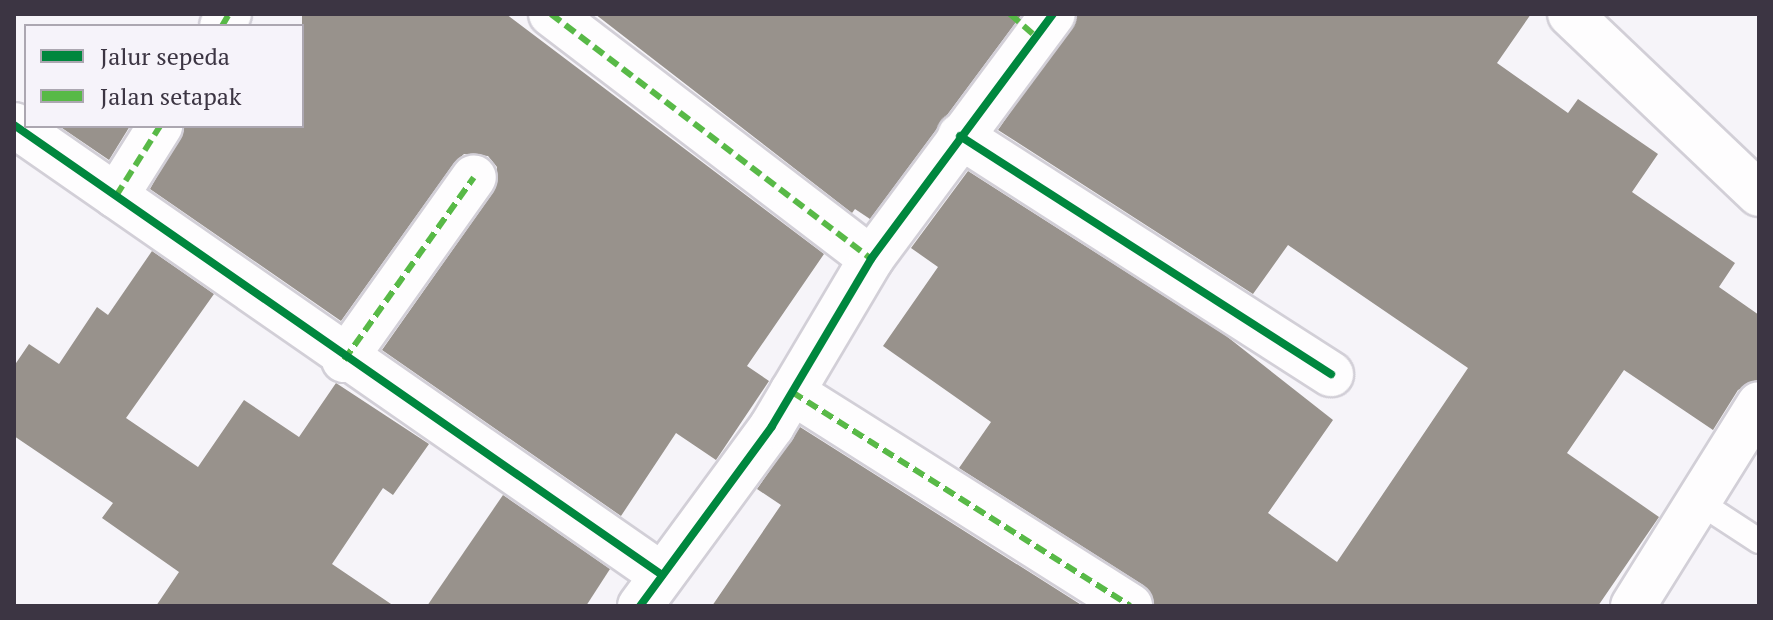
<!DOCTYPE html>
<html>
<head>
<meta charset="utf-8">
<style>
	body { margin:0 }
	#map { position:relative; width:1773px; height:620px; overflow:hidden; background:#f6f4f9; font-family:"PT Serif",serif }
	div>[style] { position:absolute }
	.building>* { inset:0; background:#98928c }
	.roads { filter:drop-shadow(2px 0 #d2cfd7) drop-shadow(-2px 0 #d2cfd7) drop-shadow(0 2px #d2cfd7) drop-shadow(0 -2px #d2cfd7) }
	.service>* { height:24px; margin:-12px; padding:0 12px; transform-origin:12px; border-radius:12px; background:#fefdfe }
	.minor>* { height:44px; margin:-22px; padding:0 22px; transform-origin:22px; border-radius:22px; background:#fefdfe }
	.quiet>* { height:6px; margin-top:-3px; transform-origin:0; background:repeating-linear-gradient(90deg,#58b947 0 12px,transparent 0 18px) }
	.cycleway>* { height:8px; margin:-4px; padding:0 4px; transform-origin:4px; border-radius:4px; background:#00873e }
	span { translate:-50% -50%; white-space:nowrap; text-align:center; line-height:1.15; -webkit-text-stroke:8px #f6f3fa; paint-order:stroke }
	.frame { position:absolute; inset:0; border:16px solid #3c3543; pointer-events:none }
	.legend { position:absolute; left:24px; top:24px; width:280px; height:104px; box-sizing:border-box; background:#f6f3fa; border:2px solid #aca7b1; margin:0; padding:10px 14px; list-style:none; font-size:24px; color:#3c3543 }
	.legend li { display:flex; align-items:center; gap:16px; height:40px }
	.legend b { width:40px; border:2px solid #aca7b1 }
</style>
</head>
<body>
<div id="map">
	<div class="building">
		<i style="clip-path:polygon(302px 14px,506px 14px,824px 254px,747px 366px,769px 381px,716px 460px,676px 433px,621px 516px,382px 350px,494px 191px,497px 167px,488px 156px,464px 154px,454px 163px,341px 321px,150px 189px,185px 126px,302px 126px)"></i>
		<i style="clip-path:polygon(595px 14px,1022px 14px,870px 219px,855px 209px,852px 213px)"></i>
		<i style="clip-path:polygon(1078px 14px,1531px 14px,1497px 63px,1568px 113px,1578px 99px,1658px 154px,1632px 192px,1735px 263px,1719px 287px,1759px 315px,1759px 379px,1738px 390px,1713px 430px,1624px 370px,1567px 453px,1659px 517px,1598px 606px,1155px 606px,1143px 585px,959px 468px,991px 422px,883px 346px,938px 267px,911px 248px,968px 171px,1225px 335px,1333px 420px,1268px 513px,1337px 562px,1468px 368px,1288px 245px,1253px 294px,998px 130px)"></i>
		<i style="clip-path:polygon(59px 126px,130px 126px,109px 160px)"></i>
		<i style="clip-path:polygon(152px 251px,214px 294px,126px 418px,198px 467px,244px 400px,299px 437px,336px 383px,429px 444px,393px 495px,383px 488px,332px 564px,394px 606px,156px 606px,179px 572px,102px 518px,113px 503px,14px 436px,14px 366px,29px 344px,59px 364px,97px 307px,108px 315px)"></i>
		<i style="clip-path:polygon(800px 427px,1083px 606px,712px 606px,781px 505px,757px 489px)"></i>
		<i style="clip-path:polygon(503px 495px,610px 569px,586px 606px,427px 606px)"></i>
	</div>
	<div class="roads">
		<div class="service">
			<i style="left:1696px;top:500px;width:75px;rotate:33.1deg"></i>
		</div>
		<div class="minor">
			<i style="left:551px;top:14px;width:403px;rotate:37.4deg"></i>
			<i style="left:1570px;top:14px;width:261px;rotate:43.6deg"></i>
			<i style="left:222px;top:26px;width:14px;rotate:-60deg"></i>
			<i style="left:14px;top:125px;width:789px;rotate:34.78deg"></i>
			<i style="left:960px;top:136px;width:441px;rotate:32.7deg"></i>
			<i style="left:116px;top:196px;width:83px;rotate:-57.8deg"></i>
			<i style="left:344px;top:360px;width:224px;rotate:-54.6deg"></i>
			<i style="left:792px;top:392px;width:400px;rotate:32.3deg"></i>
			<i style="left:640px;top:606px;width:223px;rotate:-53.7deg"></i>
			<i style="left:772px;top:426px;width:194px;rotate:-59.3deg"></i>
			<i style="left:871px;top:259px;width:305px;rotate:-53.4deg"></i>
			<i style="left:1633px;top:606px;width:238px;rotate:-58deg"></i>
		</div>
	</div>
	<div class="quiet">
		<i style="left:551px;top:14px;width:403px;rotate:37.4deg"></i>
		<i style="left:1010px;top:14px;width:33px;rotate:41deg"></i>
		<i style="left:222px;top:26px;width:14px;rotate:-60deg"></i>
		<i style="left:116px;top:196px;width:83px;rotate:-57.8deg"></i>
		<i style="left:344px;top:360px;width:224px;rotate:-54.6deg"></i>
		<i style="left:792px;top:392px;width:400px;rotate:32.3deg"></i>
	</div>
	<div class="cycleway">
		<i style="left:14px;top:125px;width:789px;rotate:34.78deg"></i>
		<i style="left:960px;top:136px;width:441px;rotate:32.7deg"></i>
		<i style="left:640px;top:606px;width:223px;rotate:-53.7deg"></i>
		<i style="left:772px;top:426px;width:194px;rotate:-59.3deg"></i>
		<i style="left:871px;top:259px;width:305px;rotate:-53.4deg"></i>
	</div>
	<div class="frame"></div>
	<ul class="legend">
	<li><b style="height:10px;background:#00873e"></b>Jalur sepeda</li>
	<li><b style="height:10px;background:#58b947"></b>Jalan setapak</li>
	</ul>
</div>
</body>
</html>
